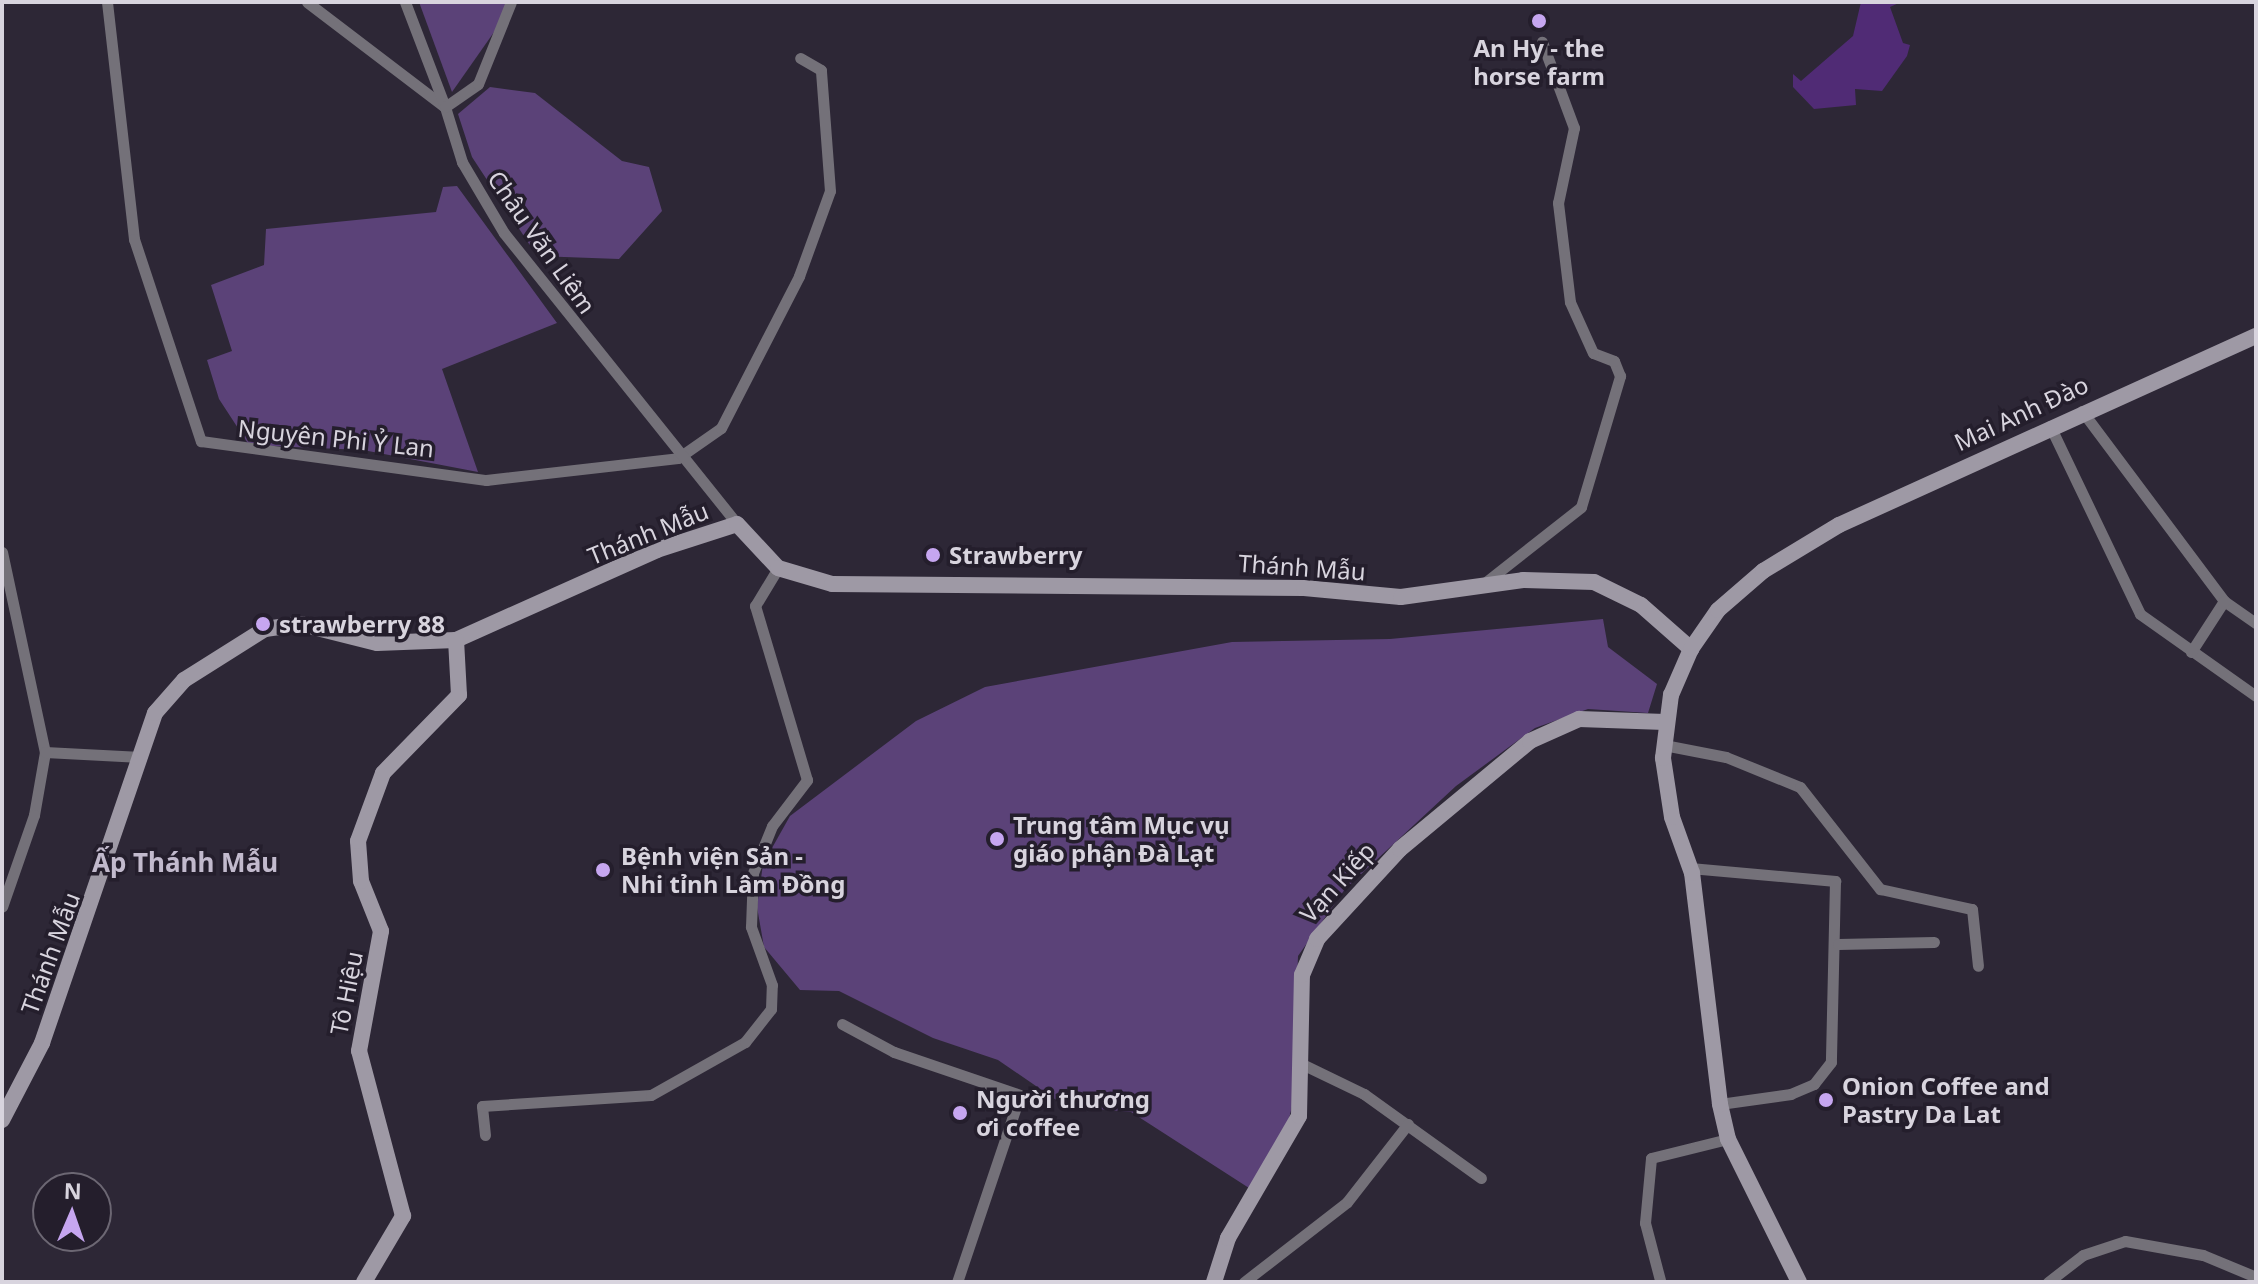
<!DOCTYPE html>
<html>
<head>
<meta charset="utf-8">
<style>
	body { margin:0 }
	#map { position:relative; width:2258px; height:1284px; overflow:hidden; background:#2d2736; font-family:"Noto Sans",sans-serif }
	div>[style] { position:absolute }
	.green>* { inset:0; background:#5b4278 }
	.water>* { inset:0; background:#502b75 }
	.street>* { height:11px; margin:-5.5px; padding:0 5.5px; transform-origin:5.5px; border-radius:5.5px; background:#747179 }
	.secondary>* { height:16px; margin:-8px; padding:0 8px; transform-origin:8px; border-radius:8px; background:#9e99a5 }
	.dots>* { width:22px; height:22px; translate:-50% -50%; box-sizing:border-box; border:4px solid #241e2c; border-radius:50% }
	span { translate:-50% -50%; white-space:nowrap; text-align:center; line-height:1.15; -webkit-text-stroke:7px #241e2c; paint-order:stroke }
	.poi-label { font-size:24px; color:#d8d4de; font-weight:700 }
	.left { translate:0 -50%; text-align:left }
	.street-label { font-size:24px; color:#d8d4de }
	.neighbourhood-label { font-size:26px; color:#c2bacd; font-weight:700 }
	.frame { position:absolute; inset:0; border:4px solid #d8d4de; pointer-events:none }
	.north { position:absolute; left:32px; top:1172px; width:80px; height:80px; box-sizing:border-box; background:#241e2c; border:2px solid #6c6773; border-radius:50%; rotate:2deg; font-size:22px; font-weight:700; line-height:32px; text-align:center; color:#d8d4de }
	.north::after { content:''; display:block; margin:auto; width:28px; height:36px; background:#c6a6f0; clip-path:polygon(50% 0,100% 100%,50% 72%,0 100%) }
</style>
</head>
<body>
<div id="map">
	<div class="green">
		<i style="clip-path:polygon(419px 2px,515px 2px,452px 92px)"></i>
		<i style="clip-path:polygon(490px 87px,535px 93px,622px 161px,649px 167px,662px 211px,619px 259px,537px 256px,472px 157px,458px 114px)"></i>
		<i style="clip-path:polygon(457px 186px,557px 323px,442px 369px,478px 472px,363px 450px,249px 445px,219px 399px,207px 360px,232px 351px,211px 285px,264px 265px,266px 229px,436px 212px,443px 187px)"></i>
		<i style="clip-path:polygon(1603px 619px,1608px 647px,1657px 684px,1648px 713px,1588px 709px,1535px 728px,1456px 786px,1345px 889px,1298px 956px,1293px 1102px,1287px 1127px,1249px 1188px,1131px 1112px,1065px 1106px,998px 1060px,933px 1038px,839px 991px,800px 990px,764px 947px,757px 907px,763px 864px,790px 816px,916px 721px,985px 687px,1232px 642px,1390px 639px)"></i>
	</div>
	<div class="water">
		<i style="clip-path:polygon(1861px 2px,1901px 2px,1890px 7px,1903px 43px,1910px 45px,1907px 56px,1882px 91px,1855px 89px,1856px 105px,1814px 109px,1793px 87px,1793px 74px,1801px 81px,1853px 36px)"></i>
	</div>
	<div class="street">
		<i style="left:107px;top:2px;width:239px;rotate:83.5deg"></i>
		<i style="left:134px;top:239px;width:213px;rotate:71.7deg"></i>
		<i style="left:201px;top:441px;width:288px;rotate:7.8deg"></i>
		<i style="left:486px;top:480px;width:193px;rotate:-6.5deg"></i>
		<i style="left:678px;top:458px;width:52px;rotate:-34.9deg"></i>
		<i style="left:721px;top:428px;width:171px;rotate:-62.8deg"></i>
		<i style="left:799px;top:276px;width:90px;rotate:-70deg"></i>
		<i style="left:830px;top:191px;width:121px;rotate:-94.3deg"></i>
		<i style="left:821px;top:70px;width:24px;rotate:-150deg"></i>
		<i style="left:307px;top:2px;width:173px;rotate:37.3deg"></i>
		<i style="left:445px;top:107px;width:58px;rotate:72.8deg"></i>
		<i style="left:462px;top:162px;width:82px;rotate:59.4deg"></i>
		<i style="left:504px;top:233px;width:373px;rotate:51.3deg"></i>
		<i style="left:405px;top:2px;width:112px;rotate:69.1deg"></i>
		<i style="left:445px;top:107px;width:40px;rotate:-34.9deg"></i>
		<i style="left:478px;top:84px;width:88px;rotate:-68.1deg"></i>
		<i style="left:2082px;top:411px;width:237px;rotate:53.2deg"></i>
		<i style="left:2224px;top:601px;width:39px;rotate:35deg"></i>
		<i style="left:2050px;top:426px;width:208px;rotate:64.4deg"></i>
		<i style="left:2140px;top:614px;width:142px;rotate:35.3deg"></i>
		<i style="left:2px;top:552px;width:205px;rotate:77.9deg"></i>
		<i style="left:45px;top:752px;width:64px;rotate:99.9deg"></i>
		<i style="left:34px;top:815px;width:97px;rotate:109.2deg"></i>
		<i style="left:1482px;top:585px;width:126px;rotate:-38.2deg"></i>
		<i style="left:1581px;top:507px;width:137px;rotate:-73.4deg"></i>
		<i style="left:1620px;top:376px;width:16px;rotate:-112deg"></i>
		<i style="left:1614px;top:361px;width:22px;rotate:-159deg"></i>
		<i style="left:1593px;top:353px;width:56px;rotate:-114.3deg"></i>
		<i style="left:1570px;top:302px;width:100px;rotate:-96.9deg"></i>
		<i style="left:1558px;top:203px;width:77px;rotate:-78deg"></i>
		<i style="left:1574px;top:128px;width:92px;rotate:-110.4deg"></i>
		<i style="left:2191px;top:652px;width:61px;rotate:-57.1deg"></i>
		<i style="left:1664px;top:745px;width:63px;rotate:11deg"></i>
		<i style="left:1726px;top:757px;width:80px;rotate:22.1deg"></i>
		<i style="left:1800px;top:787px;width:130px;rotate:51.9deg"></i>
		<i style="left:1880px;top:889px;width:94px;rotate:12.3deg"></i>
		<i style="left:1972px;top:909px;width:57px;rotate:84deg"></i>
		<i style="left:45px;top:752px;width:96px;rotate:3deg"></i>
		<i style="left:1690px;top:868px;width:146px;rotate:5.1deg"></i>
		<i style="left:1835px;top:881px;width:181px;rotate:91.3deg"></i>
		<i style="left:1831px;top:1062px;width:28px;rotate:128deg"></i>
		<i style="left:1814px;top:1084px;width:25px;rotate:157deg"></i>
		<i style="left:1791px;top:1094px;width:72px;rotate:172deg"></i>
		<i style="left:1838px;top:944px;width:96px;rotate:-1.2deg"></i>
		<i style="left:842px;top:1024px;width:59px;rotate:28.3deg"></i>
		<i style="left:894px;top:1052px;width:133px;rotate:18.8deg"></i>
		<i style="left:1020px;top:1095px;width:197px;rotate:108.6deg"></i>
		<i style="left:1304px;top:1065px;width:67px;rotate:25.8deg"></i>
		<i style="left:1364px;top:1094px;width:144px;rotate:35.7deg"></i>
		<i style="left:485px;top:1135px;width:29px;rotate:-96deg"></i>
		<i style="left:482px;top:1106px;width:169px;rotate:-3.7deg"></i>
		<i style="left:651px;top:1095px;width:108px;rotate:-29.4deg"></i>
		<i style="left:745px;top:1042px;width:42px;rotate:-51.8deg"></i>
		<i style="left:771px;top:1009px;width:24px;rotate:-88deg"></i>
		<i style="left:772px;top:985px;width:62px;rotate:-109.9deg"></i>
		<i style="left:751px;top:927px;width:54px;rotate:-87.9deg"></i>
		<i style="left:753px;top:873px;width:51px;rotate:-68deg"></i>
		<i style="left:772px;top:826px;width:58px;rotate:-52.7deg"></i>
		<i style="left:807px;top:780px;width:182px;rotate:-106.6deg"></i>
		<i style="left:755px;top:606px;width:44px;rotate:-58.8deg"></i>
		<i style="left:1660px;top:1280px;width:59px;rotate:-104.7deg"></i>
		<i style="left:1645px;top:1223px;width:65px;rotate:-84.7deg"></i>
		<i style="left:1651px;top:1158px;width:79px;rotate:-13.9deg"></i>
		<i style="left:1244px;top:1282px;width:130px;rotate:-37.8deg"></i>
		<i style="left:1347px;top:1202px;width:99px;rotate:-52deg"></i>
		<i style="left:2048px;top:1282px;width:44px;rotate:-37.6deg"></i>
		<i style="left:2083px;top:1255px;width:44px;rotate:-18.4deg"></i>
		<i style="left:2125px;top:1241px;width:79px;rotate:10.2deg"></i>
		<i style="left:2203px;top:1255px;width:57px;rotate:22.5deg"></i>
	</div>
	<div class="secondary">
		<i style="left:2px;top:1120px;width:87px;rotate:-62.5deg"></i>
		<i style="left:42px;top:1043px;width:349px;rotate:-71.1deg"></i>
		<i style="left:155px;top:713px;width:44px;rotate:-48.7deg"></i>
		<i style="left:184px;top:680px;width:96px;rotate:-32.2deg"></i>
		<i style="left:265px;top:629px;width:36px;rotate:-8deg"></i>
		<i style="left:301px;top:624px;width:78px;rotate:14deg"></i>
		<i style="left:377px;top:643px;width:79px;rotate:-2.2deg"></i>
		<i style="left:456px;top:640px;width:220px;rotate:-24.1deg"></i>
		<i style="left:657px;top:550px;width:84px;rotate:-18deg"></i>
		<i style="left:737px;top:524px;width:60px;rotate:47deg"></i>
		<i style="left:778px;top:568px;width:56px;rotate:16.5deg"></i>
		<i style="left:832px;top:584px;width:472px;rotate:0.5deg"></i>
		<i style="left:1304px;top:588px;width:97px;rotate:5.3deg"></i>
		<i style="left:1401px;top:597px;width:123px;rotate:-7.9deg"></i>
		<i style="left:1523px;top:580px;width:71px;rotate:1.6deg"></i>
		<i style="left:1594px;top:582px;width:52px;rotate:26.1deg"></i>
		<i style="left:1641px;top:605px;width:67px;rotate:41.3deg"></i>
		<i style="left:364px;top:1282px;width:77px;rotate:-59.4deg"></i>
		<i style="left:403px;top:1216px;width:171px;rotate:-104.9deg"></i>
		<i style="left:359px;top:1051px;width:122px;rotate:-79.6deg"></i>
		<i style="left:381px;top:931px;width:54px;rotate:-111.8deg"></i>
		<i style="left:361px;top:881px;width:40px;rotate:-94.3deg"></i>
		<i style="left:358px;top:841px;width:72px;rotate:-69.8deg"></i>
		<i style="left:383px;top:773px;width:109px;rotate:-45.7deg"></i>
		<i style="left:459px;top:695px;width:55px;rotate:-93.1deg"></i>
		<i style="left:1214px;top:1282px;width:46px;rotate:-72.3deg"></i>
		<i style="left:1228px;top:1238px;width:141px;rotate:-59.8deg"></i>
		<i style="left:1299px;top:1116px;width:141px;rotate:-88.8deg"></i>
		<i style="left:1302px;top:975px;width:39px;rotate:-67deg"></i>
		<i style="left:1317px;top:939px;width:122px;rotate:-47.3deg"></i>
		<i style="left:1400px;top:849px;width:169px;rotate:-39.7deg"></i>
		<i style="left:1530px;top:741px;width:54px;rotate:-24.2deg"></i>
		<i style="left:1579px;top:719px;width:86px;rotate:2deg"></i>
		<i style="left:1799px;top:1282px;width:160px;rotate:-116.4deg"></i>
		<i style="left:1728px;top:1139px;width:36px;rotate:-103deg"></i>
		<i style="left:1720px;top:1104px;width:233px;rotate:-96.9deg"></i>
		<i style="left:1692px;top:873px;width:59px;rotate:-109.7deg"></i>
		<i style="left:1672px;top:817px;width:60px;rotate:-98.7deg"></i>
		<i style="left:1663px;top:758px;width:64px;rotate:-82.8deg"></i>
		<i style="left:1671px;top:695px;width:50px;rotate:-66.5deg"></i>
		<i style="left:1691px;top:649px;width:47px;rotate:-55.3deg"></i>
		<i style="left:1718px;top:610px;width:60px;rotate:-40.9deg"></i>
		<i style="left:1763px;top:571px;width:89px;rotate:-31.2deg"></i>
		<i style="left:1839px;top:525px;width:458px;rotate:-24.4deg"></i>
	</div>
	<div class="dots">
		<i style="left:1539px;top:21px;background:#c6a6f0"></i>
		<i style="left:933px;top:555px;background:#c6a6f0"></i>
		<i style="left:263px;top:624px;background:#c6a6f0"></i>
		<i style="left:997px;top:839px;background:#c6a6f0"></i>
		<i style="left:603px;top:870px;background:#c6a6f0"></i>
		<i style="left:1826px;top:1100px;background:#c6a6f0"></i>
		<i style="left:960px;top:1113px;background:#c6a6f0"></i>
	</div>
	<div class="poi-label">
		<span style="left:1539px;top:62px">An Hy - the<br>horse farm</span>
		<span class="left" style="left:949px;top:555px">Strawberry</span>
		<span class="left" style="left:279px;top:624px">strawberry 88</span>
		<span class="left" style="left:1013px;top:839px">Trung tâm Mục vụ<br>giáo phận Đà Lạt</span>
		<span class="left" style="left:621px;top:870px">Bệnh viện Sản -<br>Nhi tỉnh Lâm Đồng</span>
		<span class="left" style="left:1842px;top:1100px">Onion Coffee and<br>Pastry Da Lat</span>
		<span class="left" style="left:976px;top:1113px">Người thương<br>ơi coffee</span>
	</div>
	<div class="street-label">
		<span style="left:542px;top:242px;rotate:55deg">Châu Văn Liêm</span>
		<span style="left:2021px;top:413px;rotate:-25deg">Mai Anh Đào</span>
		<span style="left:336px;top:438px;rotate:6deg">Nguyên Phi Ỷ Lan</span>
		<span style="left:648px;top:533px;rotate:-22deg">Thánh Mẫu</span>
		<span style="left:1302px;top:567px;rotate:4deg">Thánh Mẫu</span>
		<span style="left:1337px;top:882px;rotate:-48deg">Vạn Kiếp</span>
		<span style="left:50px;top:953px;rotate:-70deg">Thánh Mẫu</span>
		<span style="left:346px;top:993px;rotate:-79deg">Tô Hiệu</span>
	</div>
	<div class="neighbourhood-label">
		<span style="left:185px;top:863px">Ấp Thánh Mẫu</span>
	</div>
	<div class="frame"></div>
	<div class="north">N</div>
</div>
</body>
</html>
